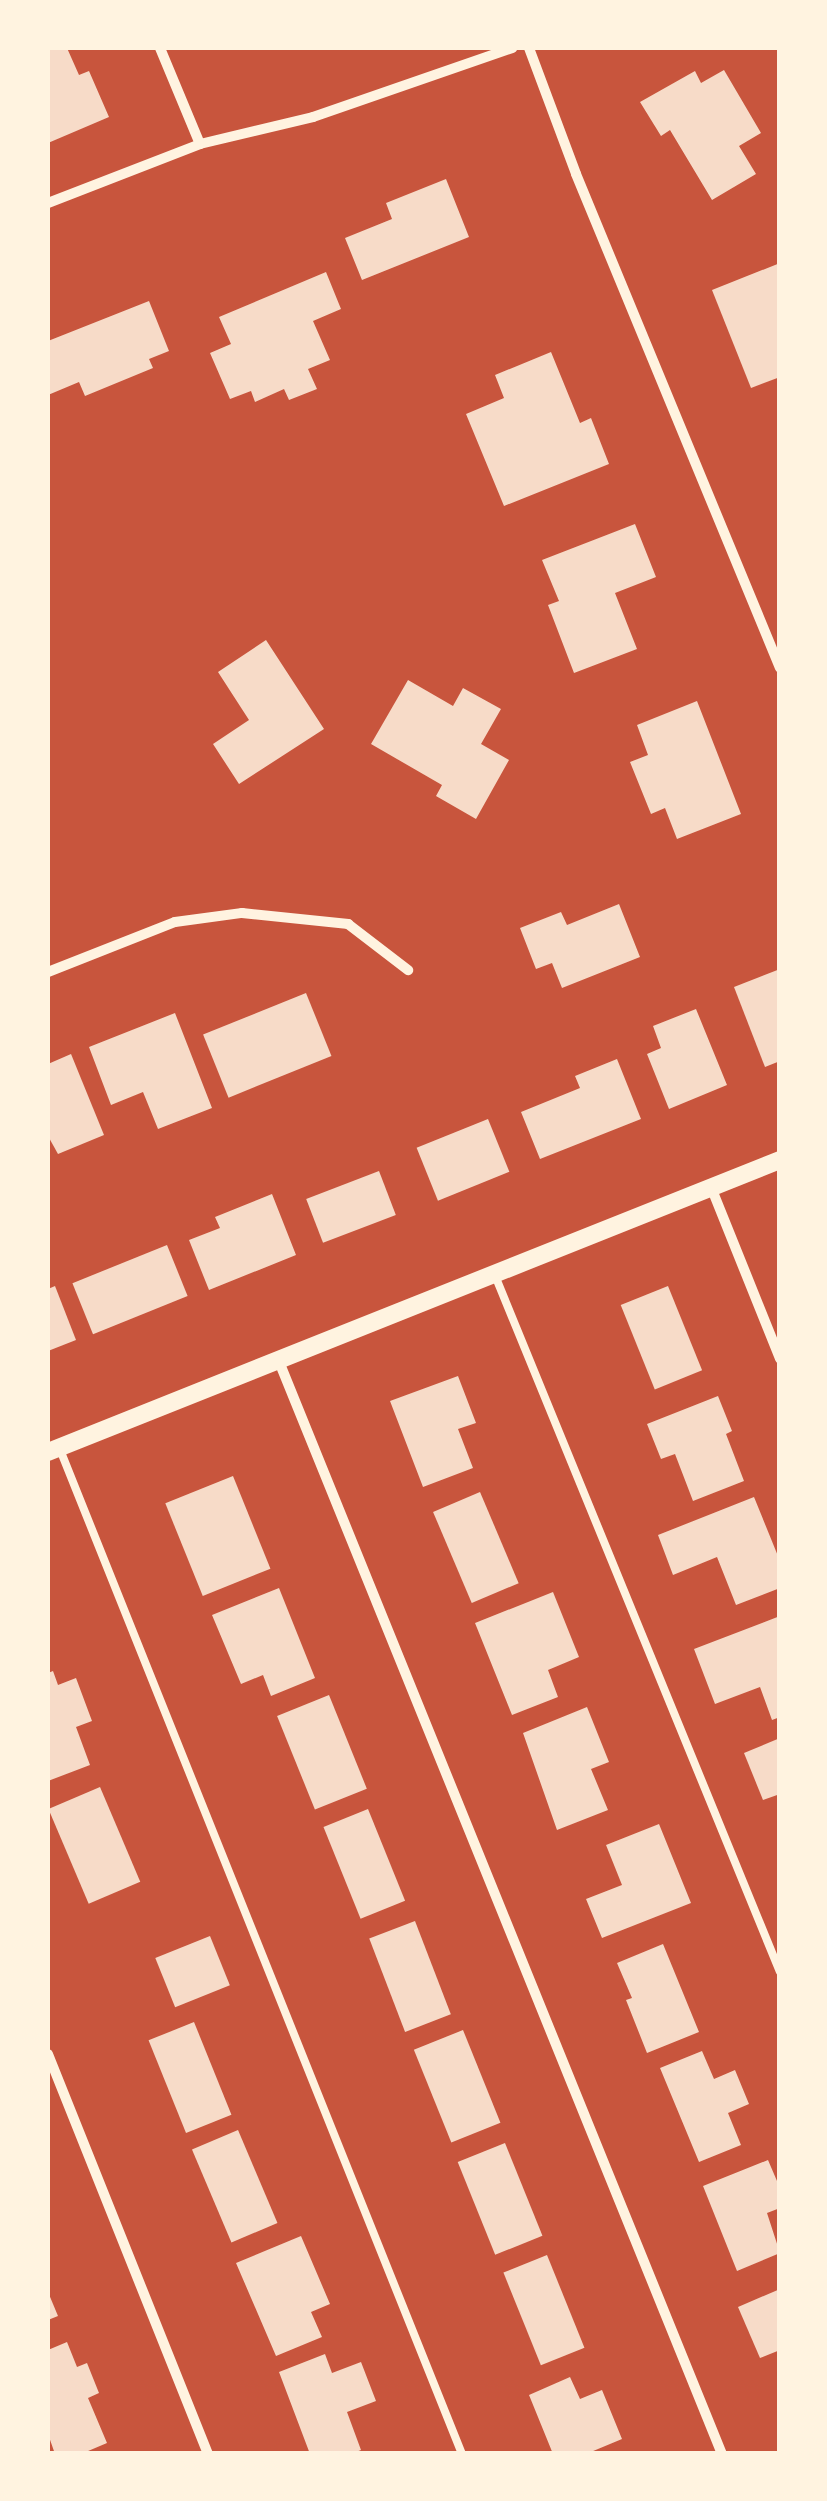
<!DOCTYPE html>
<html>
<head>
<meta charset="utf-8">
<style>
	body { margin:0 }
	#map { position:relative; width:827px; height:2501px; overflow:hidden; background:#c8553d; font-family:"Titillium Web",sans-serif }
	div>[style] { position:absolute }
	.building>* { inset:0; background:#f7dbc8; transform-origin:0 0 }
	.service>* { height:8px; margin:-4px; padding:0 4px; transform-origin:4px; border-radius:4px; background:#fff3e0 }
	.minor>* { height:10px; margin:-5px; padding:0 5px; transform-origin:5px; border-radius:5px; background:#fff3e0 }
	.tertiary>* { height:18px; margin:-9px; padding:0 9px; transform-origin:9px; border-radius:9px; background:#fff3e0 }
	span { translate:-50% -50%; white-space:nowrap; text-align:center; line-height:1.15; -webkit-text-stroke:10px #fff3e0; paint-order:stroke }
	.frame { position:absolute; inset:0; border:50px solid #fff3e0; pointer-events:none }
</style>
</head>
<body>
<div id="map">
	<div class="building">
		<i style="clip-path:polygon(48px 48px,67px 48px,79px 75px,89px 71px,109px 117px,48px 143px)"></i>
		<i style="clip-path:polygon(724px 70px,761px 133px,739px 146px,756px 174px,712px 200px,670px 130px,661px 136px,640px 102px,695px 71px,701px 83px)"></i>
		<i style="clip-path:polygon(446px 179px,469px 237px,362px 280px,345px 238px,392px 219px,386px 203px)"></i>
		<i style="clip-path:polygon(780px 263px,780px 377px,751px 388px,712px 290px)"></i>
		<i style="clip-path:polygon(326px 272px,341px 309px,313px 321px,330px 360px,308px 369px,317px 389px,289px 400px,284px 389px,255px 402px,251px 391px,230px 399px,210px 353px,231px 344px,219px 317px)"></i>
		<i style="clip-path:polygon(149px 301px,169px 351px,149px 359px,153px 368px,85px 396px,79px 382px,48px 395px,48px 341px)"></i>
		<i style="clip-path:polygon(551px 352px,580px 423px,591px 418px,609px 464px,504px 506px,466px 414px,504px 398px,495px 375px)"></i>
		<i style="clip-path:polygon(635px 524px,656px 577px,615px 593px,637px 649px,574px 673px,548px 605px,559px 601px,542px 560px)"></i>
		<i style="clip-path:polygon(266px 640px,324px 729px,239px 784px,213px 744px,249px 720px,218px 672px)"></i>
		<i style="clip-path:polygon(408px 680px,453px 706px,463px 688px,501px 709px,481px 744px,509px 760px,476px 819px,436px 796px,442px 785px,371px 744px)"></i>
		<i style="clip-path:polygon(697px 701px,741px 814px,677px 839px,665px 808px,651px 814px,630px 762px,648px 755px,637px 725px)"></i>
		<i style="clip-path:polygon(619px 904px,640px 957px,562px 988px,552px 963px,536px 969px,520px 928px,561px 912px,567px 925px)"></i>
		<i style="clip-path:polygon(780px 969px,780px 1061px,765px 1067px,734px 987px)"></i>
		<i style="left:306px;top:993px;width:68px;height:111px;rotate:68deg"></i>
		<i style="clip-path:polygon(696px 1009px,727px 1085px,669px 1109px,647px 1054px,661px 1048px,653px 1026px)"></i>
		<i style="clip-path:polygon(175px 1013px,212px 1108px,158px 1129px,143px 1092px,111px 1105px,89px 1047px)"></i>
		<i style="clip-path:polygon(71px 1054px,104px 1135px,58px 1154px,48px 1136px,48px 1064px)"></i>
		<i style="clip-path:polygon(617px 1059px,641px 1119px,540px 1159px,521px 1112px,580px 1088px,575px 1076px)"></i>
		<i style="left:488px;top:1119px;width:57px;height:77px;rotate:68deg"></i>
		<i style="left:379px;top:1171px;width:47px;height:78px;rotate:69deg"></i>
		<i style="clip-path:polygon(272px 1194px,296px 1255px,209px 1290px,189px 1240px,220px 1228px,215px 1217px)"></i>
		<i style="left:167px;top:1245px;width:55px;height:102px;rotate:68deg"></i>
		<i style="clip-path:polygon(55px 1286px,76px 1340px,48px 1351px,48px 1289px)"></i>
		<i style="left:668px;top:1286px;width:91px;height:51px;rotate:68deg"></i>
		<i style="clip-path:polygon(458px 1376px,476px 1423px,458px 1429px,473px 1468px,423px 1487px,390px 1401px)"></i>
		<i style="clip-path:polygon(718px 1396px,732px 1431px,726px 1434px,744px 1481px,693px 1501px,675px 1454px,661px 1459px,647px 1424px)"></i>
		<i style="left:233px;top:1476px;width:100px;height:73px;rotate:68deg"></i>
		<i style="left:480px;top:1492px;width:99px;height:51px;rotate:67deg"></i>
		<i style="clip-path:polygon(754px 1497px,780px 1561px,780px 1588px,736px 1605px,717px 1557px,673px 1575px,658px 1535px)"></i>
		<i style="clip-path:polygon(279px 1588px,315px 1678px,271px 1696px,263px 1675px,241px 1684px,212px 1615px)"></i>
		<i style="clip-path:polygon(553px 1592px,579px 1657px,548px 1670px,558px 1697px,512px 1715px,475px 1623px)"></i>
		<i style="clip-path:polygon(780px 1616px,780px 1717px,772px 1720px,760px 1687px,715px 1704px,694px 1649px)"></i>
		<i style="clip-path:polygon(53px 1671px,58px 1685px,76px 1678px,92px 1721px,76px 1727px,90px 1765px,48px 1781px,48px 1673px)"></i>
		<i style="left:329px;top:1695px;width:101px;height:56px;rotate:68deg"></i>
		<i style="clip-path:polygon(587px 1707px,609px 1762px,591px 1769px,608px 1810px,557px 1830px,523px 1733px)"></i>
		<i style="clip-path:polygon(780px 1738px,780px 1794px,763px 1800px,744px 1753px)"></i>
		<i style="left:100px;top:1787px;width:103px;height:56px;rotate:67deg"></i>
		<i style="left:368px;top:1809px;width:99px;height:48px;rotate:68deg"></i>
		<i style="clip-path:polygon(659px 1824px,691px 1903px,602px 1938px,586px 1899px,622px 1885px,606px 1845px)"></i>
		<i style="left:415px;top:1921px;width:100px;height:49px;rotate:69deg"></i>
		<i style="left:210px;top:1936px;width:53px;height:59px;rotate:68deg"></i>
		<i style="clip-path:polygon(663px 1944px,699px 2032px,647px 2053px,626px 2000px,632px 1998px,617px 1963px)"></i>
		<i style="left:194px;top:2022px;width:100px;height:49px;rotate:68deg"></i>
		<i style="left:463px;top:2030px;width:100px;height:53px;rotate:68deg"></i>
		<i style="clip-path:polygon(702px 2051px,714px 2079px,735px 2070px,749px 2104px,728px 2113px,741px 2145px,699px 2162px,660px 2068px)"></i>
		<i style="left:238px;top:2130px;width:101px;height:50px;rotate:67deg"></i>
		<i style="left:505px;top:2143px;width:100px;height:51px;rotate:68deg"></i>
		<i style="clip-path:polygon(768px 2160px,780px 2188px,780px 2208px,767px 2213px,780px 2253px,737px 2271px,703px 2186px)"></i>
		<i style="clip-path:polygon(301px 2236px,330px 2304px,311px 2312px,322px 2337px,276px 2356px,236px 2263px)"></i>
		<i style="left:547px;top:2255px;width:100px;height:47px;rotate:68deg"></i>
		<i style="clip-path:polygon(780px 2289px,780px 2350px,760px 2358px,738px 2307px)"></i>
		<i style="clip-path:polygon(48px 2292px,58px 2316px,48px 2320px)"></i>
		<i style="clip-path:polygon(67px 2342px,77px 2367px,87px 2363px,99px 2393px,88px 2398px,107px 2443px,81px 2454px,55px 2454px,48px 2434px,48px 2350px)"></i>
		<i style="clip-path:polygon(325px 2354px,332px 2373px,361px 2362px,376px 2401px,347px 2412px,361px 2450px,351px 2454px,310px 2454px,279px 2372px)"></i>
		<i style="clip-path:polygon(570px 2377px,580px 2399px,602px 2390px,622px 2439px,586px 2454px,553px 2454px,529px 2395px)"></i>
	</div>
	<div class="service">
		<i style="left:494px;top:1273px;width:755px;rotate:67.75deg"></i>
		<i style="left:59px;top:1447px;width:1085px;rotate:68.19deg"></i>
	</div>
	<div class="minor">
		<i style="left:160px;top:48px;width:104px;rotate:67.4deg"></i>
		<i style="left:529px;top:48px;width:134px;rotate:69.5deg"></i>
		<i style="left:576px;top:174px;width:534px;rotate:67.56deg"></i>
		<i style="left:48px;top:203px;width:163px;rotate:-21.2deg"></i>
		<i style="left:200px;top:144px;width:116px;rotate:-13.4deg"></i>
		<i style="left:313px;top:117px;width:211px;rotate:-19.1deg"></i>
		<i style="left:48px;top:972px;width:136px;rotate:-21.5deg"></i>
		<i style="left:175px;top:922px;width:68px;rotate:-7.7deg"></i>
		<i style="left:242px;top:913px;width:107px;rotate:5.9deg"></i>
		<i style="left:348px;top:924px;width:76px;rotate:37.5deg"></i>
		<i style="left:711px;top:1187px;width:185px;rotate:68.1deg"></i>
		<i style="left:278px;top:1359px;width:1182px;rotate:67.93deg"></i>
		<i style="left:48px;top:2054px;width:431px;rotate:68.2deg"></i>
	</div>
	<div class="tertiary">
		<i style="left:48px;top:1452px;width:788px;rotate:-21.75deg"></i>
	</div>
	<div class="frame"></div>
</div>
</body>
</html>
